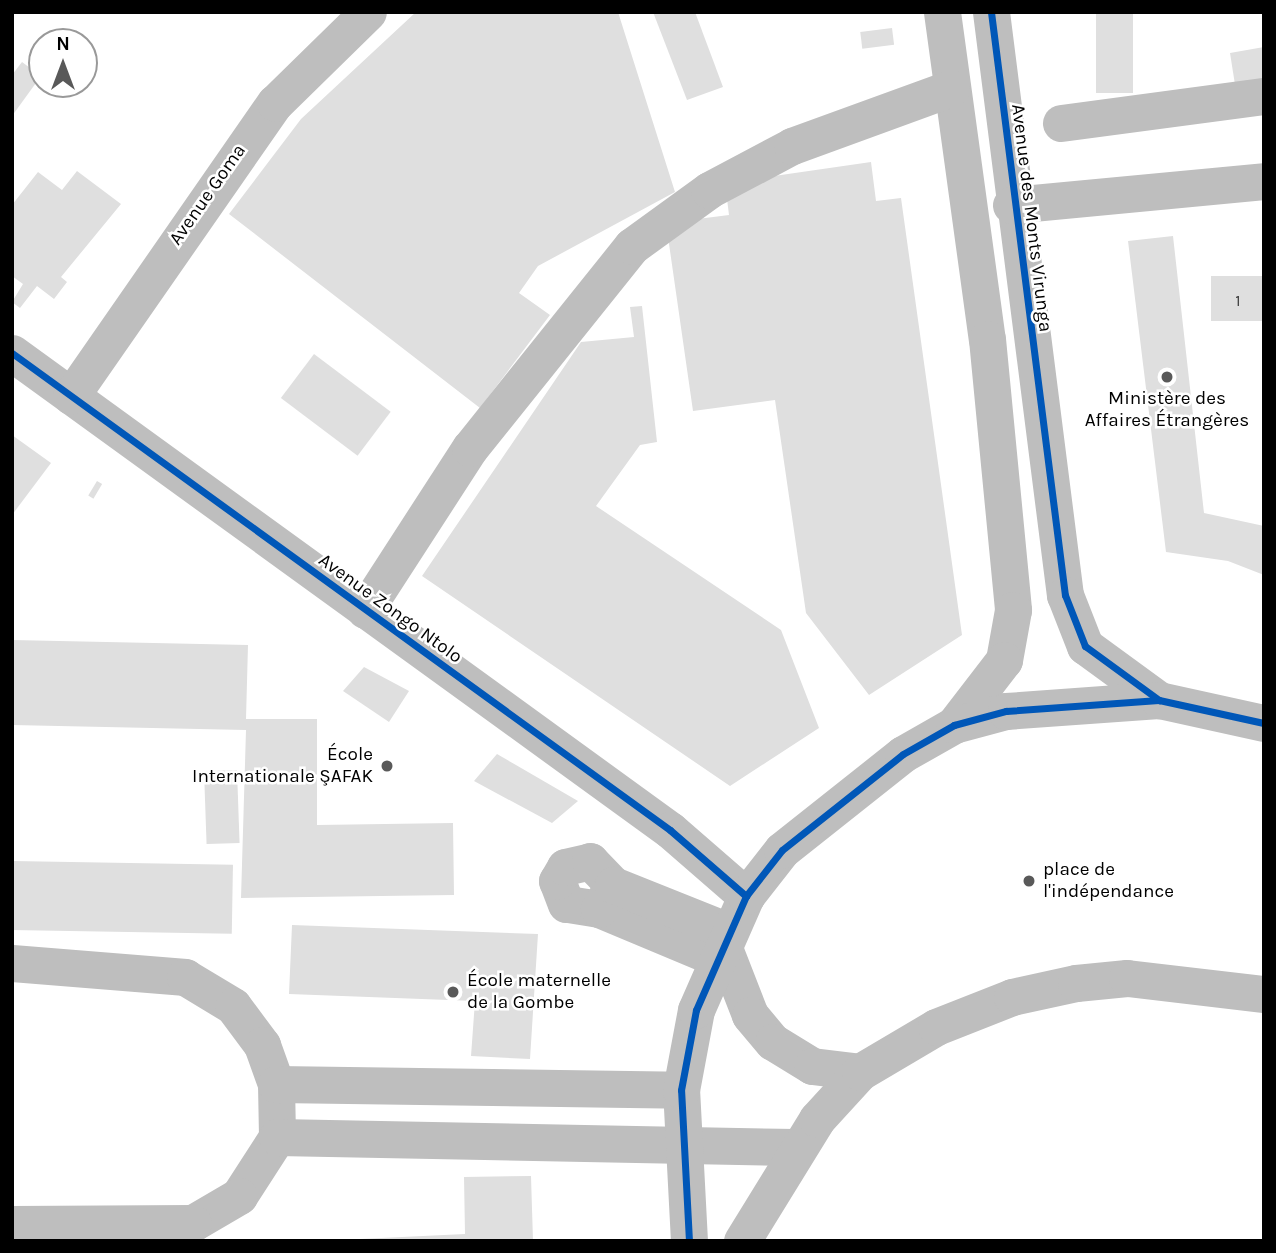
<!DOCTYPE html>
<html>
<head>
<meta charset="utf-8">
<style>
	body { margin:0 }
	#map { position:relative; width:1276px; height:1253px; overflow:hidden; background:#fff; font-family:Karla,sans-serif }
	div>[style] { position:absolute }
	.building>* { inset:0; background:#dfdfdf; transform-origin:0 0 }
	.minor>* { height:37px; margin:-18.5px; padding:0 18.5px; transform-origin:18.5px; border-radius:18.5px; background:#bebebe }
	.cycleway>* { height:7px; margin:-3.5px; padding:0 3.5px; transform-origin:3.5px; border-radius:3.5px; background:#0057b8 }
	.dots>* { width:19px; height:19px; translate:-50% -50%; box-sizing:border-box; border:4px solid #fff; border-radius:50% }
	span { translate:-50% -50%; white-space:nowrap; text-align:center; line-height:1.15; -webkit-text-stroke:5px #fff; paint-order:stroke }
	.number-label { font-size:16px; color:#383838 }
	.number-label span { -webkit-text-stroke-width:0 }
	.street-label { font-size:19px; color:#000 }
	.poi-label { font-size:19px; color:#000 }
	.right { translate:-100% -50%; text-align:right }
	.left { translate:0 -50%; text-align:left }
	.frame { position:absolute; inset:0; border:14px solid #000; pointer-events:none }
	.north { position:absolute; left:28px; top:28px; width:70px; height:70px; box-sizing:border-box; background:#fff; border:2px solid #999; border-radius:50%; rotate:0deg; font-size:19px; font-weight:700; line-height:28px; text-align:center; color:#000 }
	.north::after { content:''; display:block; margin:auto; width:24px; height:32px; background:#595959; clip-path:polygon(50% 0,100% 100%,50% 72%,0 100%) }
</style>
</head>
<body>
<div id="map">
	<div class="building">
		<i style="clip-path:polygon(416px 12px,618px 12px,675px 192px,538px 266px,519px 293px,550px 315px,480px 408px,229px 214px,301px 119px)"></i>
		<i style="clip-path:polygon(653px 12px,695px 12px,723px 87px,687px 100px)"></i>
		<i style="left:1096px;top:12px;width:37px;height:81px"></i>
		<i style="left:892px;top:28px;width:17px;height:32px;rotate:83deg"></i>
		<i style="clip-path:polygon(1264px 47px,1264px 87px,1236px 91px,1230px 53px)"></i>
		<i style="clip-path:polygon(22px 62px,41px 76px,12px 116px,12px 75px)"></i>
		<i style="clip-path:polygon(871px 162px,876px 201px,901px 198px,962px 635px,869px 695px,806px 613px,775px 400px,693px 411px,666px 223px,729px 215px,725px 183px)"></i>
		<i style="clip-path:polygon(77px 171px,121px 204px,61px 277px,67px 282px,54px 299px,37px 286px,20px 308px,12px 302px,23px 284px,12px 276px,12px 205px,38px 172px,62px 190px)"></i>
		<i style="clip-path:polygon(1173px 236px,1204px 513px,1264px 526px,1264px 575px,1228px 561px,1166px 552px,1128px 241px)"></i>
		<i style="left:1264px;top:276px;width:45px;height:53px;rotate:90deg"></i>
		<i style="clip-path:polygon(642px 306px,657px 442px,640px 445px,596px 506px,781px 630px,819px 728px,730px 786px,422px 576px,581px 342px,634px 337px,630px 307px)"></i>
		<i style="left:314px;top:354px;width:96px;height:55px;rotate:37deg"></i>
		<i style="clip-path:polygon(12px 435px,51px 463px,12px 515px)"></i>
		<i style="left:97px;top:481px;width:6px;height:17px;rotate:31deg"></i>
		<i style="clip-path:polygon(12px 640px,248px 645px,246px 719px,317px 719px,317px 825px,453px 823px,454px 895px,241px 898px,246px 730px,12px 725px)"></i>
		<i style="clip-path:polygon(364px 667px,409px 691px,389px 722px,343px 691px)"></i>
		<i style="clip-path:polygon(497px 754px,578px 801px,552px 823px,474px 781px)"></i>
		<i style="left:237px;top:770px;width:73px;height:33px;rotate:88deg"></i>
		<i style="left:12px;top:861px;width:221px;height:69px;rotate:1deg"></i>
		<i style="clip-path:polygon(292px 925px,538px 934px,530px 1059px,471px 1056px,475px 1001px,289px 994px)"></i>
		<i style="clip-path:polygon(531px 1176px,533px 1241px,318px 1241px,465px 1234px,464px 1177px)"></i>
	</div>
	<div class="minor">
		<i style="left:942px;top:12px;width:330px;rotate:82.2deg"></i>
		<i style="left:987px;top:339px;width:272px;rotate:84.5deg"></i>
		<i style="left:1013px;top:610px;width:51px;rotate:100.2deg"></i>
		<i style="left:1004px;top:660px;width:82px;rotate:127.6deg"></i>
		<i style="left:991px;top:12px;width:588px;rotate:82.77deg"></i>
		<i style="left:1065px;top:595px;width:55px;rotate:68.6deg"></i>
		<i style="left:1085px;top:646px;width:92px;rotate:36.1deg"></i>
		<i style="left:1061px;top:123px;width:205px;rotate:-7.6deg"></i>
		<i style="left:1011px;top:205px;width:254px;rotate:-5.4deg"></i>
		<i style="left:12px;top:353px;width:813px;rotate:35.94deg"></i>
		<i style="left:670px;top:830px;width:101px;rotate:41deg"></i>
		<i style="left:71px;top:396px;width:357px;rotate:-55.2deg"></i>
		<i style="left:275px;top:103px;width:130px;rotate:-44.4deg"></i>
		<i style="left:365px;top:610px;width:193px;rotate:-57.1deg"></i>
		<i style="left:470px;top:448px;width:259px;rotate:-51.3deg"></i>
		<i style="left:632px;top:246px;width:95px;rotate:-36deg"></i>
		<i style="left:709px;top:190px;width:94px;rotate:-27.9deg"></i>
		<i style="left:792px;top:146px;width:169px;rotate:-20deg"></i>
		<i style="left:599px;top:909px;width:33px;rotate:-171deg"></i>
		<i style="left:566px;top:904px;width:25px;rotate:-111deg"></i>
		<i style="left:557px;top:881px;width:16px;rotate:-60deg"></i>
		<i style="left:565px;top:867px;width:26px;rotate:-13deg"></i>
		<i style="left:590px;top:861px;width:33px;rotate:46deg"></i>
		<i style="left:722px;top:943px;width:77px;rotate:68.7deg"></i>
		<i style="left:750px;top:1015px;width:35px;rotate:50deg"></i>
		<i style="left:773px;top:1042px;width:46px;rotate:31.6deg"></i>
		<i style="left:812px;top:1066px;width:48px;rotate:7.1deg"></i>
		<i style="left:716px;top:958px;width:127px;rotate:-157.3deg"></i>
		<i style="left:599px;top:909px;width:28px;rotate:-60deg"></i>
		<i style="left:613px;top:885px;width:124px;rotate:21.8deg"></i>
		<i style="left:12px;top:963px;width:174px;rotate:4.6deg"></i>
		<i style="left:185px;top:977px;width:56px;rotate:31.1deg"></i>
		<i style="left:233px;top:1006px;width:49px;rotate:53.4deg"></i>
		<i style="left:262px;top:1045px;width:41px;rotate:70.3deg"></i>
		<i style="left:276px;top:1084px;width:53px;rotate:88.9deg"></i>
		<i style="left:277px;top:1137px;width:70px;rotate:122.8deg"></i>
		<i style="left:239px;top:1196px;width:53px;rotate:149.6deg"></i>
		<i style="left:193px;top:1223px;width:181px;rotate:179.7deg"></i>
		<i style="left:276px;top:1084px;width:405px;rotate:0.8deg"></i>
		<i style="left:277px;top:1137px;width:518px;rotate:1.11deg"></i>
		<i style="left:689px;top:1241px;width:151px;rotate:-93deg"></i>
		<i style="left:681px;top:1090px;width:81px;rotate:-79.4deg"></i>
		<i style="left:696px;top:1010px;width:124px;rotate:-66.3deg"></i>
		<i style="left:746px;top:896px;width:58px;rotate:-52deg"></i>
		<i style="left:782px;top:850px;width:154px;rotate:-38.4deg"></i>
		<i style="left:903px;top:754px;width:59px;rotate:-29.6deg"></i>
		<i style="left:954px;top:725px;width:54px;rotate:-15.1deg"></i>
		<i style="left:1006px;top:711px;width:153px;rotate:-4.1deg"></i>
		<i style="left:1159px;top:700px;width:107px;rotate:12.4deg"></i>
		<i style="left:742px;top:1241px;width:143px;rotate:-58.4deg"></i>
		<i style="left:817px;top:1119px;width:64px;rotate:-47.5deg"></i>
		<i style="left:860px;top:1072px;width:88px;rotate:-30.6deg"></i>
		<i style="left:936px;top:1027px;width:82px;rotate:-21.5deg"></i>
		<i style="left:1012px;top:997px;width:66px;rotate:-12.3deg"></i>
		<i style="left:1076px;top:983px;width:51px;rotate:-5.6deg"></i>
		<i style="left:1127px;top:978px;width:138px;rotate:6.7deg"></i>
	</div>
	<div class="cycleway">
		<i style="left:991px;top:12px;width:588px;rotate:82.77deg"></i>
		<i style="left:1065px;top:595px;width:55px;rotate:68.6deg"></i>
		<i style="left:1085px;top:646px;width:92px;rotate:36.1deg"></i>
		<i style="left:12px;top:353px;width:813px;rotate:35.94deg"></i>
		<i style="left:670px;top:830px;width:101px;rotate:41deg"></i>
		<i style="left:689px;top:1241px;width:151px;rotate:-93deg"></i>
		<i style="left:681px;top:1090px;width:81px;rotate:-79.4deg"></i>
		<i style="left:696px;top:1010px;width:124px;rotate:-66.3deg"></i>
		<i style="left:746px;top:896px;width:58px;rotate:-52deg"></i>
		<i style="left:782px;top:850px;width:154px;rotate:-38.4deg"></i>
		<i style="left:903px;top:754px;width:59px;rotate:-29.6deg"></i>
		<i style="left:954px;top:725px;width:54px;rotate:-15.1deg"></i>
		<i style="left:1006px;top:711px;width:153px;rotate:-4.1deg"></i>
		<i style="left:1159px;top:700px;width:107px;rotate:12.4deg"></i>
	</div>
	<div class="dots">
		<i style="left:1167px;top:377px;background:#595959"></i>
		<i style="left:387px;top:766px;background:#595959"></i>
		<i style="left:1029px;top:881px;background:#595959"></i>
		<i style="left:453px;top:992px;background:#595959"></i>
	</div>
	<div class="number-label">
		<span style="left:1238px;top:301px">1</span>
	</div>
	<div class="street-label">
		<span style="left:208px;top:195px;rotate:-55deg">Avenue Goma</span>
		<span style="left:1031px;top:218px;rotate:83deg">Avenue des Monts Virunga</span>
		<span style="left:390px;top:609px;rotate:36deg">Avenue Zongo Ntolo</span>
	</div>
	<div class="poi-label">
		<span style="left:1167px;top:410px">Ministère des<br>Affaires Étrangères</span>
		<span class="right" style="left:373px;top:766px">École<br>Internationale ŞAFAK</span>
		<span class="left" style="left:1043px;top:881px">place de<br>l'indépendance</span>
		<span class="left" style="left:467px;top:992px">École maternelle<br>de la Gombe</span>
	</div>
	<div class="frame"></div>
	<div class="north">N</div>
</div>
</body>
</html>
